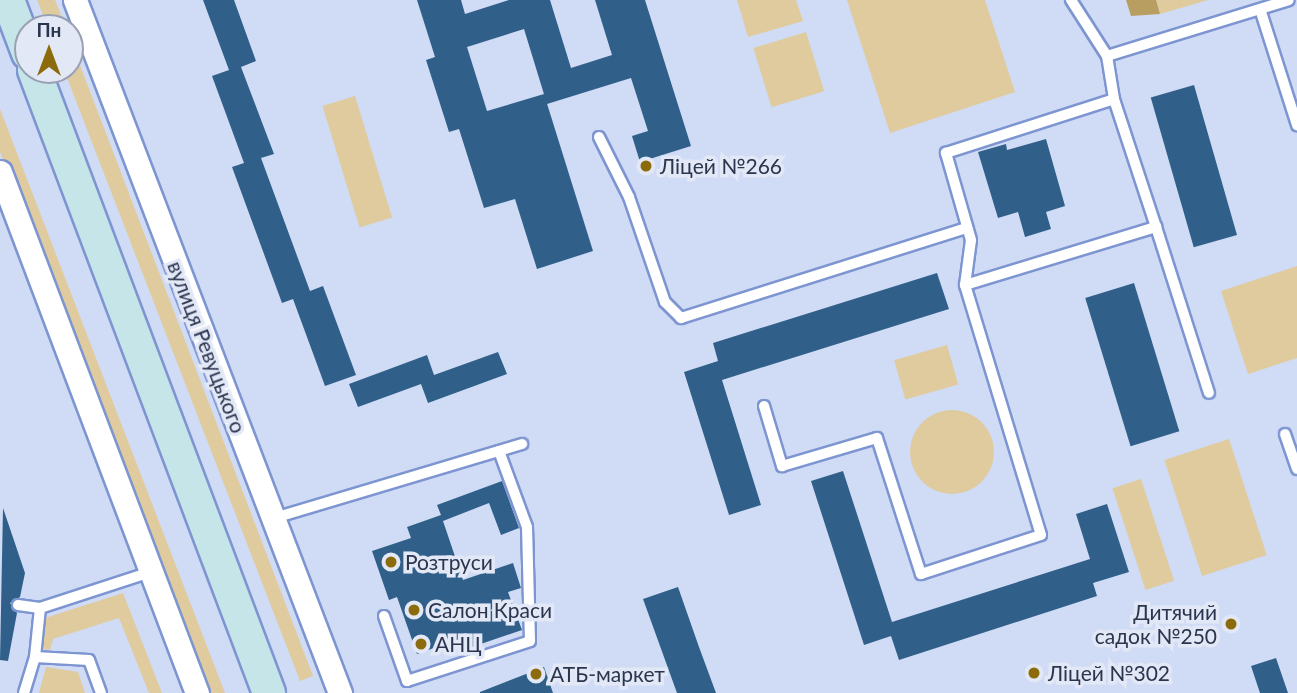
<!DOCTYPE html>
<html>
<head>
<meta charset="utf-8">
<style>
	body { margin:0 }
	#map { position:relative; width:1297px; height:693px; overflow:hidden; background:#d0dbf5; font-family:Lato,sans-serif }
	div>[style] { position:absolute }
	.green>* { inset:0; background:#dfcb9d; transform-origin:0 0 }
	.round { border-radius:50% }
	.forest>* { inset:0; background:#b99e62 }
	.building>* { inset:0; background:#306089; transform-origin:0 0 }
	.roads { filter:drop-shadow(2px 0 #7d95d1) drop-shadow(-2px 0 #7d95d1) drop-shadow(0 2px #7d95d1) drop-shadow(0 -2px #7d95d1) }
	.lane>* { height:10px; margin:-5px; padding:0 5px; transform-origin:5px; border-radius:5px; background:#fff }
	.street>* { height:23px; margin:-11.5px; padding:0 11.5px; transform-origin:11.5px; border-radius:11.5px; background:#fff }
	.secondary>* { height:32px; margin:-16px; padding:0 16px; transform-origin:16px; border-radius:16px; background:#c5e5e9 }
	.dots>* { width:19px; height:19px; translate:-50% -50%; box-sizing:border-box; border:4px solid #e3e8f6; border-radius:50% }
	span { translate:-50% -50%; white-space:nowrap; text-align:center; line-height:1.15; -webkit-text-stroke:7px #e3e8f6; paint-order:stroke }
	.poi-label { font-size:21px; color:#2a354e }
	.left { translate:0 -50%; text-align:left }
	.right { translate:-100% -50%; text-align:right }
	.street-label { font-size:21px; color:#2a354e }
	.north { position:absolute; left:14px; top:14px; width:70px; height:70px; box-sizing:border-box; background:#e3e8f6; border:2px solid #99a0b3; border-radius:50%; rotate:0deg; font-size:19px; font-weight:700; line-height:28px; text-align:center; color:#2a354e }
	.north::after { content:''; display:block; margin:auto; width:24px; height:32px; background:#8c6b0c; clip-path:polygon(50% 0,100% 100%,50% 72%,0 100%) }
</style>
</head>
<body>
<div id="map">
	<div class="green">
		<i style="clip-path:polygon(37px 0,55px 0,66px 28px,48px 28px)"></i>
		<i style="clip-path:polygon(737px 0,796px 0,803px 21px,748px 37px)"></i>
		<i style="clip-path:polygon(847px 0,985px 0,1015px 92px,890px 133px)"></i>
		<i style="clip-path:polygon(1156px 0,1208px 0,1160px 14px)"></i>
		<i style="left:806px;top:32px;width:62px;height:55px;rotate:73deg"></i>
		<i style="clip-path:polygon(70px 39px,313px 676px,300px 681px,64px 70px,70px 70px)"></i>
		<i style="left:355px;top:96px;width:127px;height:34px;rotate:73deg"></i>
		<i style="clip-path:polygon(0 109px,225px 693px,206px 693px,0 152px)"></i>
		<i style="clip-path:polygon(1297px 266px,1297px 358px,1248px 374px,1221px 291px)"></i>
		<i style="left:947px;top:345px;width:41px;height:55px;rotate:74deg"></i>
		<i class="round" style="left:910px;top:410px;width:84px;height:84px"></i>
		<i style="left:1229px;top:439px;width:122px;height:68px;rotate:72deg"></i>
		<i style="left:1141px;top:479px;width:107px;height:30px;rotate:72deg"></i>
		<i style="clip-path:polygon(123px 593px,162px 693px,149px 693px,119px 618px,53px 639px,50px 650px,42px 649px,45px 618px)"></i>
		<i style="clip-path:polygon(46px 667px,78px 672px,85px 693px,39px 693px)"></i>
	</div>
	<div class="forest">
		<i style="clip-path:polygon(1126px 0,1156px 0,1160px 14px,1131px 16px)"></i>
	</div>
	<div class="building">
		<i style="clip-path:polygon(203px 0,234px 0,256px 61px,241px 67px,274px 154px,261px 158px,310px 291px,323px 286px,356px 375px,325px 386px,293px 299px,282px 303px,232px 167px,244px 163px,212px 76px,229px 70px)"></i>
		<i style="clip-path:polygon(417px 0,461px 0,465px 14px,509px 0,550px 0,571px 68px,612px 55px,595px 0,645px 0,691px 146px,640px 162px,632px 136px,648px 131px,631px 78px,547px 104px,524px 29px,467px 47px,487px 111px,544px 94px,593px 251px,537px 269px,515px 199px,484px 208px,459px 129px,449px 132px,426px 60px,435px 57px)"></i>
		<i style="left:1194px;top:85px;width:156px;height:45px;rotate:74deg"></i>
		<i style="clip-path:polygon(1046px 139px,1065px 206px,1046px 212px,1051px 229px,1025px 237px,1018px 212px,998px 218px,978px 152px,1006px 144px,1007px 150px)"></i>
		<i style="clip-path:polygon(937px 273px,949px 309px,722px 380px,761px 505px,729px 515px,684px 372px,718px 361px,713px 343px)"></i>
		<i style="left:1134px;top:283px;width:155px;height:51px;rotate:73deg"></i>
		<i style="clip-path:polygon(498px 352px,507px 374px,428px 403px,421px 384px,358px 407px,349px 384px,427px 355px,434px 375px)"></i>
		<i style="clip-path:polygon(843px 471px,892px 622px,1090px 559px,1076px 514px,1107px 504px,1129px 572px,1093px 583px,1097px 596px,899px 660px,891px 636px,864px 645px,811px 481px)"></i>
		<i style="clip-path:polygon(502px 481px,519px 528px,501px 535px,489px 503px,443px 521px,463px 580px,513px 563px,521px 588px,508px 592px,522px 630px,469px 648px,465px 637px,417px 654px,397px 597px,389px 600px,372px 551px,411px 538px,407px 527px,441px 515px,437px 505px)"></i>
		<i style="clip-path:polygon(3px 508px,25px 573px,20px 597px,10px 603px,17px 613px,8px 661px,0 660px)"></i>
		<i style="clip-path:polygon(678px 587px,699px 647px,716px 693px,677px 693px,643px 599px)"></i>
		<i style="clip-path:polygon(1276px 658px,1288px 693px,1260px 693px,1251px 666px)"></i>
		<i style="clip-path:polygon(544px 667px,553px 693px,480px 693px,480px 692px)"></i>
	</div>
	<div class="roads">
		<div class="lane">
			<i style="left:1261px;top:12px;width:119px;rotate:72.3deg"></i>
			<i style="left:1107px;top:56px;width:190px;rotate:-17.1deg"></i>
			<i style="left:599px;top:137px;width:67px;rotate:63.4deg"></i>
			<i style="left:629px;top:197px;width:111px;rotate:71.1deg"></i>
			<i style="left:665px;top:302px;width:23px;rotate:45deg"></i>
			<i style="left:681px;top:318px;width:300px;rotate:-17.5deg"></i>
			<i style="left:1156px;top:227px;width:174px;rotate:72.3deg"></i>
			<i style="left:965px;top:285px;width:200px;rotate:-16.9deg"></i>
			<i style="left:1156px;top:227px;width:135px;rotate:-108.2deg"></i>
			<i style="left:1114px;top:99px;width:44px;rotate:-99.2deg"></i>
			<i style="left:1107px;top:56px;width:67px;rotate:-122.7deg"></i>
			<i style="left:764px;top:406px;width:63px;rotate:73.3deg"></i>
			<i style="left:782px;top:466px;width:99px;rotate:-16.4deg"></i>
			<i style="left:877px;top:438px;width:143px;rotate:72.1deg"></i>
			<i style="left:921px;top:574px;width:126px;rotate:-18deg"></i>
			<i style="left:1041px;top:535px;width:261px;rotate:-106.9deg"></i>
			<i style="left:965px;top:285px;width:45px;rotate:-82.4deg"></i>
			<i style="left:971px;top:240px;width:91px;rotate:-106deg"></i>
			<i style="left:946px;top:153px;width:176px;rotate:-17.8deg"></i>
			<i style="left:1285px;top:434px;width:37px;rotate:71deg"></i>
			<i style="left:274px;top:518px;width:259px;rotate:-16.6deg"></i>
			<i style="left:18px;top:605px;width:22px;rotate:8deg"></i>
			<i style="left:384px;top:616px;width:69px;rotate:70.5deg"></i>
			<i style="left:407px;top:681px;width:129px;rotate:-18deg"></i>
			<i style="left:530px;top:641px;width:114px;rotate:-91.5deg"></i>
			<i style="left:527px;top:527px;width:81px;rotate:-110.2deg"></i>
			<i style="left:35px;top:657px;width:54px;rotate:3.2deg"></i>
			<i style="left:89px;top:660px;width:35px;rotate:70deg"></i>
			<i style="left:24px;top:693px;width:38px;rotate:-73deg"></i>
			<i style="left:35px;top:657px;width:49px;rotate:-84.2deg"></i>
			<i style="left:40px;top:608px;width:117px;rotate:-18deg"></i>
		</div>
		<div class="street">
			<i style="left:75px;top:0;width:742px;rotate:69.07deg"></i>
			<i style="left:0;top:172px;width:557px;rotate:69.29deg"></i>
		</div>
		<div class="secondary">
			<i style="left:8px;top:0;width:57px;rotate:69.3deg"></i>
			<i style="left:34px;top:70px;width:666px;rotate:69.33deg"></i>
		</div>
	</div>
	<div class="dots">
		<i style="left:646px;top:166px;background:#8c6b0c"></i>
		<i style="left:391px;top:562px;background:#8c6b0c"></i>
		<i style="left:414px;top:610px;background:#8c6b0c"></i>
		<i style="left:1231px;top:624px;background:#8c6b0c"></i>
		<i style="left:421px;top:644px;background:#8c6b0c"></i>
		<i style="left:1034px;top:673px;background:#8c6b0c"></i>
		<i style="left:536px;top:674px;background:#8c6b0c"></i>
	</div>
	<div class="poi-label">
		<span class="left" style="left:660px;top:166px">Ліцей №266</span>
		<span class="left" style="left:405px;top:562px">Розтруси</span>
		<span class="left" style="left:428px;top:610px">Салон Краси</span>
		<span class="right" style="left:1217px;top:624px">Дитячий<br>садок №250</span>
		<span class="left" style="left:435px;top:644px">АНЦ</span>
		<span class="left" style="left:1048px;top:673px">Ліцей №302</span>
		<span class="left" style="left:550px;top:674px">АТБ-маркет</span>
	</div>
	<div class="street-label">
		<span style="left:207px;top:347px;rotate:69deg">вулиця Ревуцького</span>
	</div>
	<div class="north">Пн</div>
</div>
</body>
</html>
